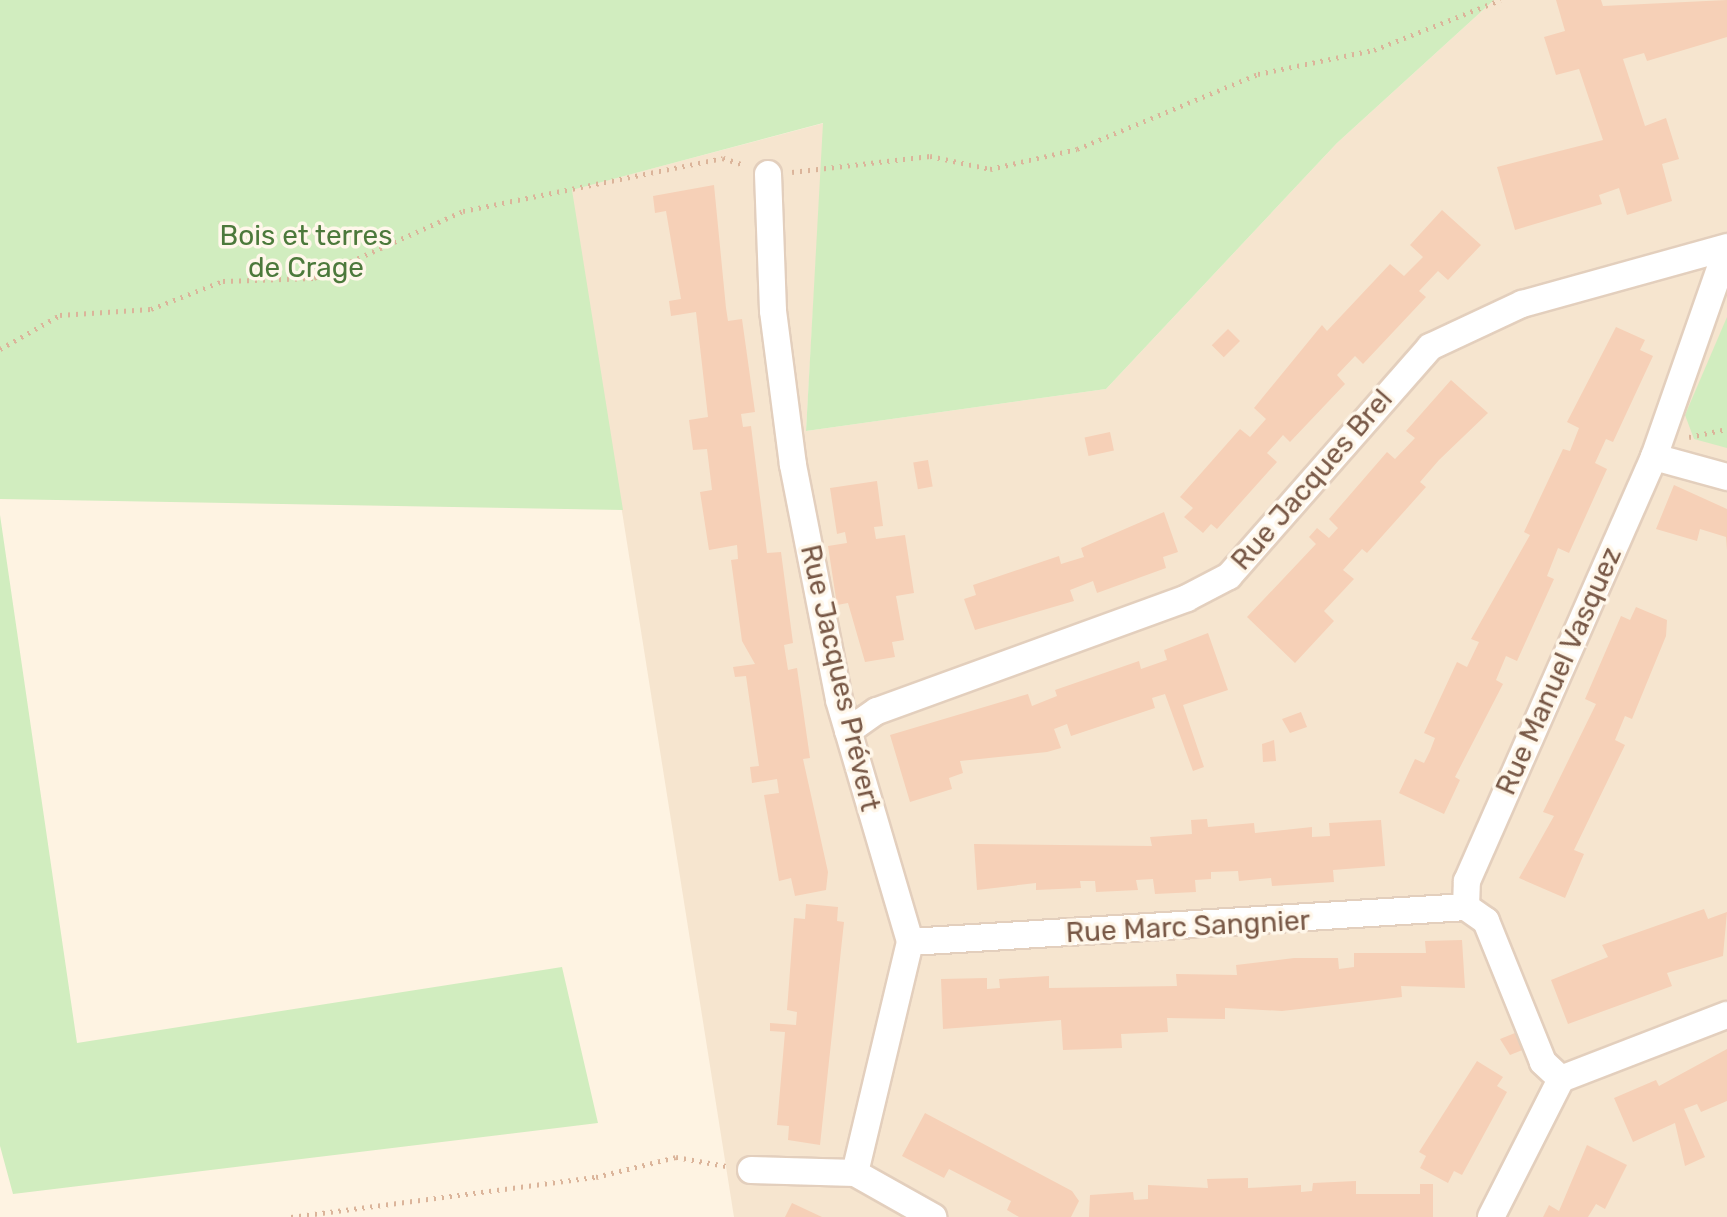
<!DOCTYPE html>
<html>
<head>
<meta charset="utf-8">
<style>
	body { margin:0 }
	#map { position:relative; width:1727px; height:1217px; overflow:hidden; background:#fef3e2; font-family:Rubik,sans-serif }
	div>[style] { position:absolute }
	.residential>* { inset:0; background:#f6e5cf }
	.green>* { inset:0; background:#d1edbf }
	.building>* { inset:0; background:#f6d0b7; transform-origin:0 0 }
	.path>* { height:5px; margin-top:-2.5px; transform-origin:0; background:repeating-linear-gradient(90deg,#dbb49a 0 2px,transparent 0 8px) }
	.roads { filter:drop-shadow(2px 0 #e3cfbd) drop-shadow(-2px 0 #e3cfbd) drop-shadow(0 2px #e3cfbd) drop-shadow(0 -2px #e3cfbd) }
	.street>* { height:26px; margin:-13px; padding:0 13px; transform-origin:13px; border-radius:13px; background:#fff }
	span { translate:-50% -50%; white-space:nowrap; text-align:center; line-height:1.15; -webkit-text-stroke:7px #fff7ea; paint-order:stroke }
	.park-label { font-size:28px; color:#4c793b }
	.street-label { font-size:28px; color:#785846 }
</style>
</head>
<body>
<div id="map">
	<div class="residential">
		<i style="clip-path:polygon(1494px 0,1727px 0,1727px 1217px,734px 1217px,571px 190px,824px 123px,806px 431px,1106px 389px,1337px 143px)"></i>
	</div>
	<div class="green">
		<i style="clip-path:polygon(0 0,1494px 0,1337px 143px,1106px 389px,806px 431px,823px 123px,572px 190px,623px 510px,0 499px)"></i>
		<i style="clip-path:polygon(1727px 317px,1727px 448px,1694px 439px,1685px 415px)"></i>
		<i style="clip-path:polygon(0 515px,77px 1043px,562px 967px,598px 1123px,13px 1194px,0 1146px)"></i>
	</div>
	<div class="building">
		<i style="clip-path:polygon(1556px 0,1601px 0,1603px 6px,1727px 0,1727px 37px,1647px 61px,1644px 53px,1623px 59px,1645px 126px,1666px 118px,1679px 159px,1662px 164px,1672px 201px,1627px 215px,1619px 188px,1599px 195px,1602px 204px,1515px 230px,1497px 167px,1603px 140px,1579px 69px,1556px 75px,1544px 37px,1565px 31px)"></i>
		<i style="clip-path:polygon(714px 185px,726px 308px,728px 321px,742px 319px,755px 412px,741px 414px,743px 427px,751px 426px,767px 553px,781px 552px,793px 643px,784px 645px,788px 670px,797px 668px,810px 758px,803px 759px,828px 872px,826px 890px,795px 896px,791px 878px,779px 881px,764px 795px,779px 793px,777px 779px,752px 783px,750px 767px,759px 766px,746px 676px,735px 677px,733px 667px,755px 664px,742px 641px,731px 560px,738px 559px,737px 545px,709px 550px,700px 492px,712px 490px,707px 449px,693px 450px,689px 420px,708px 417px,696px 312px,671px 316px,669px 301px,681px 299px,666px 211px,655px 213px,653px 196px)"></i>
		<i style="clip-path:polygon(1442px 210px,1481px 245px,1448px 280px,1438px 271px,1419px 291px,1426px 297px,1363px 364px,1355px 356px,1337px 375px,1345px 384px,1290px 442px,1283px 435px,1277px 442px,1267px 453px,1277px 462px,1217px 529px,1211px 524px,1203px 533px,1184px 517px,1193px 508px,1180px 497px,1240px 429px,1250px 437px,1266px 419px,1254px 408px,1322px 325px,1327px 331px,1390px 264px,1404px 276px,1423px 257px,1410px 245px)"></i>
		<i style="clip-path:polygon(1616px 327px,1645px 340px,1640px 350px,1653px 356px,1613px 442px,1606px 439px,1595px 463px,1607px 469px,1569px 553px,1558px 548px,1547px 576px,1554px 579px,1517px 661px,1506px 656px,1496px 680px,1503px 684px,1455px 777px,1460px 780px,1444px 814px,1399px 793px,1415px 759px,1424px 763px,1430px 751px,1435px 738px,1424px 733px,1457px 662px,1467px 667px,1479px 642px,1471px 639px,1530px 535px,1524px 532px,1563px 449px,1570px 451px,1579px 428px,1567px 422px)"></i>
		<i style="left:1228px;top:329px;width:17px;height:23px;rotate:45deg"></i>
		<i style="clip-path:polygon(1451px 380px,1488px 413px,1439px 460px,1420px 482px,1426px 487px,1367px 553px,1362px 549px,1343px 570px,1354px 579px,1324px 611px,1334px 621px,1295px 663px,1247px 617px,1316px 544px,1309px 537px,1317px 528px,1329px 538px,1338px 528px,1329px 519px,1387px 452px,1395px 459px,1415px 438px,1406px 431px)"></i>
		<i style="left:1110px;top:432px;width:19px;height:26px;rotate:78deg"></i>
		<i style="left:928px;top:460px;width:27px;height:15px;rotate:80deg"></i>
		<i style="clip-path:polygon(877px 481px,883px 526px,874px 527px,876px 539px,905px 535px,914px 593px,896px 596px,904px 640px,892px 642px,895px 657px,865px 662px,848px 603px,837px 605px,828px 546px,847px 543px,845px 532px,837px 534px,830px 488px)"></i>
		<i style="clip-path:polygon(1674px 485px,1727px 509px,1727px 550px,1726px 537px,1700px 529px,1697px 541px,1656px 529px)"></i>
		<i style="clip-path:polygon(1164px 512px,1178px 552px,1163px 557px,1166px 568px,1097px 593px,1093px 581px,1070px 590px,1074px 601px,975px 630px,964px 599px,976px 595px,973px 585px,1059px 556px,1061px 564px,1084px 557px,1081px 548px)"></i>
		<i style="clip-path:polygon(1636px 607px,1667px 620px,1666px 636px,1632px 719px,1625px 716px,1615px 740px,1625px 745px,1574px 850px,1584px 854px,1565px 898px,1519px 878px,1554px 816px,1543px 812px,1596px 704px,1585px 699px,1621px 616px,1630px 620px)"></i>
		<i style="clip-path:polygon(1208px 633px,1228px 690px,1183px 705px,1204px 767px,1193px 771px,1165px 694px,1152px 698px,1155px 708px,1071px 736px,1067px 724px,1054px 729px,1061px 748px,1047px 752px,960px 761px,963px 773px,949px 778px,952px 789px,910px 802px,890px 735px,1028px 694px,1032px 706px,1057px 696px,1055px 690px,1139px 661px,1141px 669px,1167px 660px,1164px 650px)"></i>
		<i style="clip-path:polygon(1301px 712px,1307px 727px,1290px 733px,1282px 719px)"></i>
		<i style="clip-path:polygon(1274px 740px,1276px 761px,1263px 762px,1262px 744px)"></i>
		<i style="clip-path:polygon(1207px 819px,1208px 827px,1254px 823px,1255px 833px,1312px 827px,1312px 837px,1330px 836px,1329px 823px,1381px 820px,1385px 866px,1333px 870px,1334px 882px,1272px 886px,1271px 878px,1239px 881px,1238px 871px,1211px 872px,1211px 879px,1195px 880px,1196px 892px,1155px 894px,1153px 879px,1136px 880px,1138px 890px,1096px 892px,1095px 881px,1080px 881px,1081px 888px,1036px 890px,1036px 883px,977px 890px,974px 844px,1152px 846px,1150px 837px,1192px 834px,1191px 820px)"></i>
		<i style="clip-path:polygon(806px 904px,838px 907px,837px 921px,844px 922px,820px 1145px,788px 1140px,789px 1126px,777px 1125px,785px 1032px,770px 1031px,770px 1023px,796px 1025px,797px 1012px,787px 1010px,794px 918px,805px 919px)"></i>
		<i style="clip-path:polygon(1704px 909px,1708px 919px,1727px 912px,1723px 956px,1667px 973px,1672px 986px,1568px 1024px,1551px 980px,1608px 957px,1602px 945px)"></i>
		<i style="clip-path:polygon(1462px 940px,1465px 988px,1401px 986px,1402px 997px,1282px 1011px,1225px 1008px,1225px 1019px,1167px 1018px,1168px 1032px,1121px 1034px,1122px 1048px,1063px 1050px,1061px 1020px,943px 1029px,941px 979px,987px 978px,987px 989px,1000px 988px,999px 979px,1049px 976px,1049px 988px,1177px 986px,1176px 974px,1237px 975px,1236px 965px,1294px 958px,1338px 958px,1339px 969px,1354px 967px,1354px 953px,1426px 953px,1425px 941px)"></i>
		<i style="clip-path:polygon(1515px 1033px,1525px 1049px,1510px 1055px,1500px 1039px)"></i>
		<i style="clip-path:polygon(1727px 1049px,1727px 1101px,1701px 1112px,1697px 1104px,1684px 1109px,1705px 1157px,1685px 1166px,1675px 1123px,1633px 1142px,1614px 1098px,1656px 1080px,1659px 1086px)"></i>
		<i style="clip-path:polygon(1477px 1061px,1503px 1077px,1497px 1086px,1507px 1092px,1462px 1175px,1454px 1171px,1448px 1183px,1420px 1168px,1426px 1156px,1419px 1152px)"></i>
		<i style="clip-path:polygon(925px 1113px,1072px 1191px,1079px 1201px,1071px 1217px,1019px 1217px,1007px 1210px,1011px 1201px,949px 1169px,944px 1178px,902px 1156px)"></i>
		<i style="clip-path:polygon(1587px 1145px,1627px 1165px,1605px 1209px,1596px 1204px,1588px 1217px,1543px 1217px,1549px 1205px,1559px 1211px)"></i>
		<i style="clip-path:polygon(1248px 1178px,1248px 1188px,1301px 1185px,1301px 1192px,1312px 1191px,1313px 1183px,1356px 1181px,1356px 1194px,1420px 1194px,1420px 1184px,1433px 1184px,1433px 1217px,1089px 1217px,1090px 1195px,1133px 1192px,1134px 1200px,1148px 1199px,1148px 1185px,1208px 1188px,1207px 1179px)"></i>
		<i style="clip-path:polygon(792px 1203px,822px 1217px,785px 1217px)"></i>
	</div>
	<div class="path">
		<i style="left:792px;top:172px;width:139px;rotate:-6.6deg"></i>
		<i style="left:930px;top:156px;width:61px;rotate:12.2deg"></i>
		<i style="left:990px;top:169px;width:89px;rotate:-12.9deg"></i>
		<i style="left:1077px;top:149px;width:196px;rotate:-22.5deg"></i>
		<i style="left:1258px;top:74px;width:118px;rotate:-11.7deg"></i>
		<i style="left:1374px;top:50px;width:136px;rotate:-21.6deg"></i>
		<i style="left:0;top:349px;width:69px;rotate:-29.5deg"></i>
		<i style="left:60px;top:315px;width:91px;rotate:-3.8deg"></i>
		<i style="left:151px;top:309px;width:77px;rotate:-21.3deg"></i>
		<i style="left:223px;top:281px;width:91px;rotate:-1.9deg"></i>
		<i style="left:314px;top:278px;width:163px;rotate:-24.2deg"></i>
		<i style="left:463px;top:211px;width:265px;rotate:-11.5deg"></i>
		<i style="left:723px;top:158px;width:22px;rotate:18deg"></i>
		<i style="left:1689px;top:437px;width:39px;rotate:-12deg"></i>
		<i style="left:291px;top:1217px;width:308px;rotate:-7.5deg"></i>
		<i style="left:596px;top:1177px;width:82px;rotate:-14deg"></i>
		<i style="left:676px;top:1157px;width:51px;rotate:10.2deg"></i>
	</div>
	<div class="roads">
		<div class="street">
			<i style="left:768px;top:174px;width:137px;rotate:87.9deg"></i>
			<i style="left:773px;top:311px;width:155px;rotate:82.6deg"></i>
			<i style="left:793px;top:465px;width:239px;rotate:78.9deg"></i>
			<i style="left:839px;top:700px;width:252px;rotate:73.6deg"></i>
			<i style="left:910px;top:942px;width:237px;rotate:103.4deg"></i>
			<i style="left:1654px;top:457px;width:76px;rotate:15.3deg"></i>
			<i style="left:848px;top:731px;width:35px;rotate:-35deg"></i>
			<i style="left:877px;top:711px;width:330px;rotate:-20deg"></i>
			<i style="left:1187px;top:598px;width:47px;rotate:-27.6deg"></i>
			<i style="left:1229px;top:576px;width:305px;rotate:-48.7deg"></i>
			<i style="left:1430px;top:347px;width:102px;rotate:-25.1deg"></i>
			<i style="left:1522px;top:304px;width:213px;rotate:-15.5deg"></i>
			<i style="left:910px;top:942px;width:557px;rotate:-3.6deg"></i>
			<i style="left:1561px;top:1079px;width:25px;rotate:-137deg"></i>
			<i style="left:1543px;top:1062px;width:152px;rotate:-112deg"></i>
			<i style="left:1486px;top:921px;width:24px;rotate:-145deg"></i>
			<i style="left:1466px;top:907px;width:26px;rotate:-88deg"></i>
			<i style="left:1467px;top:881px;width:463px;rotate:-66.2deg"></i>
			<i style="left:1654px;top:457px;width:221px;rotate:-70.7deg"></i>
			<i style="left:751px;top:1170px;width:104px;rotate:1.7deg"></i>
			<i style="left:855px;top:1173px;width:90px;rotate:29.4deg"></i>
			<i style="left:1491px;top:1217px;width:155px;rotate:-63.1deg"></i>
			<i style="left:1561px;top:1079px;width:178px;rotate:-21.1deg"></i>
		</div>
	</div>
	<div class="park-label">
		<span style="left:306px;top:252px">Bois et terres<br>de Crage</span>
	</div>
	<div class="street-label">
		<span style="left:1312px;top:480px;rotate:-49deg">Rue Jacques Brel</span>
		<span style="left:1559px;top:671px;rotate:-66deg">Rue Manuel Vasquez</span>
		<span style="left:840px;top:678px;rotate:77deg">Rue Jacques Prévert</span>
		<span style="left:1188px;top:927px;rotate:-3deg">Rue Marc Sangnier</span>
	</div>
</div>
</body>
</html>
